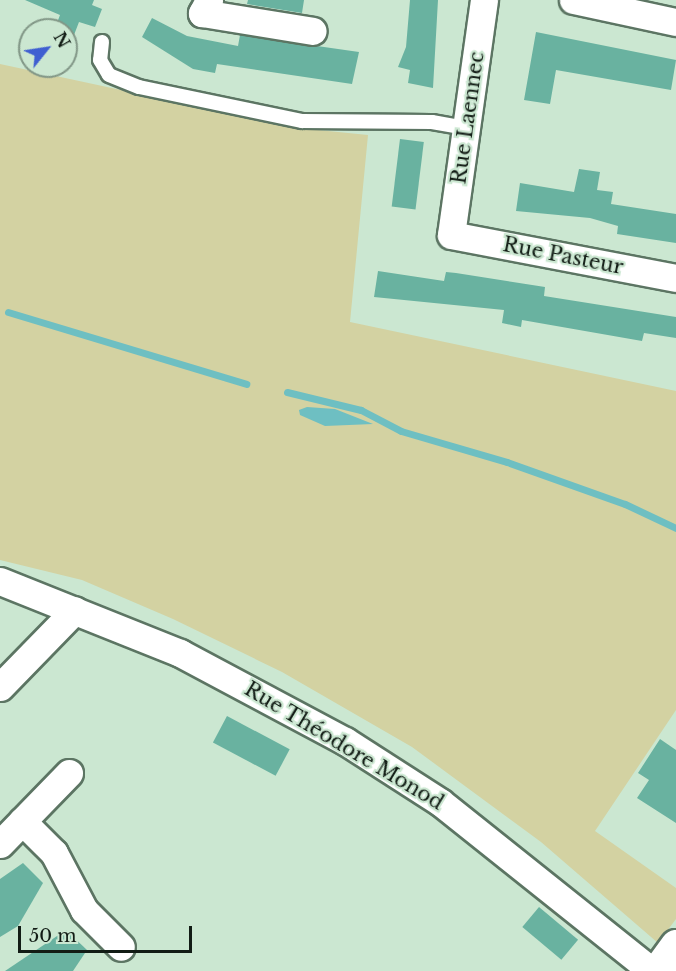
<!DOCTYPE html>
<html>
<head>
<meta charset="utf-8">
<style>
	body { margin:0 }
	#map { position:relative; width:676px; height:971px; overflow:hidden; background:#cbe7d1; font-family:"Libre Baskerville",serif }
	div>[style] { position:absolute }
	.green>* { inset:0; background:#d3d2a2 }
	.water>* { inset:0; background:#6ebfc2 }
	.stream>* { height:7px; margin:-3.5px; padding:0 3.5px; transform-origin:3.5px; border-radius:3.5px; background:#6ebfc2 }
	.building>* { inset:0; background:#69b2a0; transform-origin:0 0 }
	.roads { filter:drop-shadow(2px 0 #5c7563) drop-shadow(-2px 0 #5c7563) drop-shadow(0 2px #5c7563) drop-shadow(0 -2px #5c7563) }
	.service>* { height:14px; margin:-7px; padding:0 7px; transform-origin:7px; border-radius:7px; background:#fff }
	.minor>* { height:27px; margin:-13.5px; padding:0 13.5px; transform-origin:13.5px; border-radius:13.5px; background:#fff }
	.tertiary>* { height:33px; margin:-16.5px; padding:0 16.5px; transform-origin:16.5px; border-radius:16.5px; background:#fff }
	span { translate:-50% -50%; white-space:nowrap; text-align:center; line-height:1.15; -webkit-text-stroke:4.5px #cbe7d1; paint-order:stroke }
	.street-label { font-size:20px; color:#121c15 }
	.north { position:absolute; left:18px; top:18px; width:60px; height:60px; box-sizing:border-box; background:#cbe7d1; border:2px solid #819686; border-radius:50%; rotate:60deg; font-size:16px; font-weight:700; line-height:24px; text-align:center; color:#121c15 }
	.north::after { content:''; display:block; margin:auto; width:21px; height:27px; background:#3f5fd1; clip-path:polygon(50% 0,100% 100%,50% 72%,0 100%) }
	.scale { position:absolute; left:18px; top:926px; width:174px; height:27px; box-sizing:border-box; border:3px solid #121c15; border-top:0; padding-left:8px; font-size:18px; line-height:21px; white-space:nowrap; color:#121c15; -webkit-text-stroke:4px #cbe7d1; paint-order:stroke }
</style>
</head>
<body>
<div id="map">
	<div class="green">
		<i style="clip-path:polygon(0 64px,298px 128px,368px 135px,350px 322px,676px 391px,676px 710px,595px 831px,676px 888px,676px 919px,658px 943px,541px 842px,412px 747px,282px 672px,173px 619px,82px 580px,0 560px)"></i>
	</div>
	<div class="water">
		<i style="clip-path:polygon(307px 407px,335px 409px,373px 424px,325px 426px,300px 415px,299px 410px)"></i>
	</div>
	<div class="stream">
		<i style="left:8px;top:312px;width:249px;rotate:16.8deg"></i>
		<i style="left:287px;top:392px;width:76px;rotate:13.7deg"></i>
		<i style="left:361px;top:410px;width:45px;rotate:27.7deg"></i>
		<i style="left:401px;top:431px;width:110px;rotate:16.3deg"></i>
		<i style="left:507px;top:462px;width:125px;rotate:19.6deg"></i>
		<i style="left:625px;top:504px;width:56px;rotate:25.2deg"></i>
	</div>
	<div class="building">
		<i style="clip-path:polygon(25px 0,94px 0,92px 5px,102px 9px,95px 27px,79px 22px,74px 35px,55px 28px,60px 15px)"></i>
		<i style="clip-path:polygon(248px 0,304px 0,302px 13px,247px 4px)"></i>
		<i style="clip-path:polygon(410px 0,438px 0,433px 88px,408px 83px,410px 70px,398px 67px,406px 47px)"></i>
		<i style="clip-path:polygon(152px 18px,187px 36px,238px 46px,240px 35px,359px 52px,352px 84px,217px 64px,215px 73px,193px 69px,142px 37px)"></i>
		<i style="clip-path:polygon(536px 32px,676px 60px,671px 90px,556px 70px,550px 104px,524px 100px)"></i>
		<i style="left:400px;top:139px;width:24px;height:68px;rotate:7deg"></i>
		<i style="clip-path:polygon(579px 169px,600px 172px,597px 190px,613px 192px,611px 204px,676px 214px,676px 243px,617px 234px,618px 226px,590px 218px,516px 211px,520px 183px,574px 192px)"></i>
		<i style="clip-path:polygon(378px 271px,444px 281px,446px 272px,456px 273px,545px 287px,544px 296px,676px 317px,676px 338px,644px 333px,642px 341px,522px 320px,521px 327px,502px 323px,504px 310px,374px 297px)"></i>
		<i style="left:227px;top:716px;width:71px;height:30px;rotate:28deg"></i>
		<i style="clip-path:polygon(660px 739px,676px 750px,676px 823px,637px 798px,649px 780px,638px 773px)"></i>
		<i style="clip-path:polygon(23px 863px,43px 883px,18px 926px,0 937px,0 879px)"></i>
		<i style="left:539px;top:907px;width:51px;height:26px;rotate:40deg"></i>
		<i style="clip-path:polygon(66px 930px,87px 950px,73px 971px,5px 971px)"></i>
	</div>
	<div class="roads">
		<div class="service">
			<i style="left:102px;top:42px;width:18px;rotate:96deg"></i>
			<i style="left:100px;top:60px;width:17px;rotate:59deg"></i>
			<i style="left:109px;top:75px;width:32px;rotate:22deg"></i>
			<i style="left:139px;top:87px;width:167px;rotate:11.8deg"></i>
			<i style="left:302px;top:121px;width:130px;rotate:0.4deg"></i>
			<i style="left:432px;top:122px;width:35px;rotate:10deg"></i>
		</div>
		<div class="minor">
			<i style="left:209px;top:0;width:15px;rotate:118deg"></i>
			<i style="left:202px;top:13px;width:112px;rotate:9.2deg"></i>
			<i style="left:484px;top:0;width:237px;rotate:98deg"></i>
			<i style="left:451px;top:235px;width:229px;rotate:10.8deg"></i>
			<i style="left:573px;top:0;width:105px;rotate:12.1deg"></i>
			<i style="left:0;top:581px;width:194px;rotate:21.8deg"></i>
			<i style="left:180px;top:653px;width:187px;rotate:28.1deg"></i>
			<i style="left:345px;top:741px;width:113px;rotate:32.7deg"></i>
			<i style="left:440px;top:802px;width:271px;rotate:38.6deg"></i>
			<i style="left:0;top:687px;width:107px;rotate:-45.8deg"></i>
			<i style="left:22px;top:821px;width:45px;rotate:45deg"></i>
			<i style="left:54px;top:853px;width:64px;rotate:62.2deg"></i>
			<i style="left:84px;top:910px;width:52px;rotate:45deg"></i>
			<i style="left:0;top:844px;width:99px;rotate:-45.8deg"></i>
		</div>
		<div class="tertiary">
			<i style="left:658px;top:971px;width:31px;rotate:-54deg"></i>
		</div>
	</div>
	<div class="street-label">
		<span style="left:468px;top:118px;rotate:-82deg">Rue Laennec</span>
		<span style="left:563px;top:256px;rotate:11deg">Rue Pasteur</span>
		<span style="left:344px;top:746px;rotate:31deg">Rue Théodore Monod</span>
	</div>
	<div class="north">N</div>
	<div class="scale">50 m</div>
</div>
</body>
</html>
